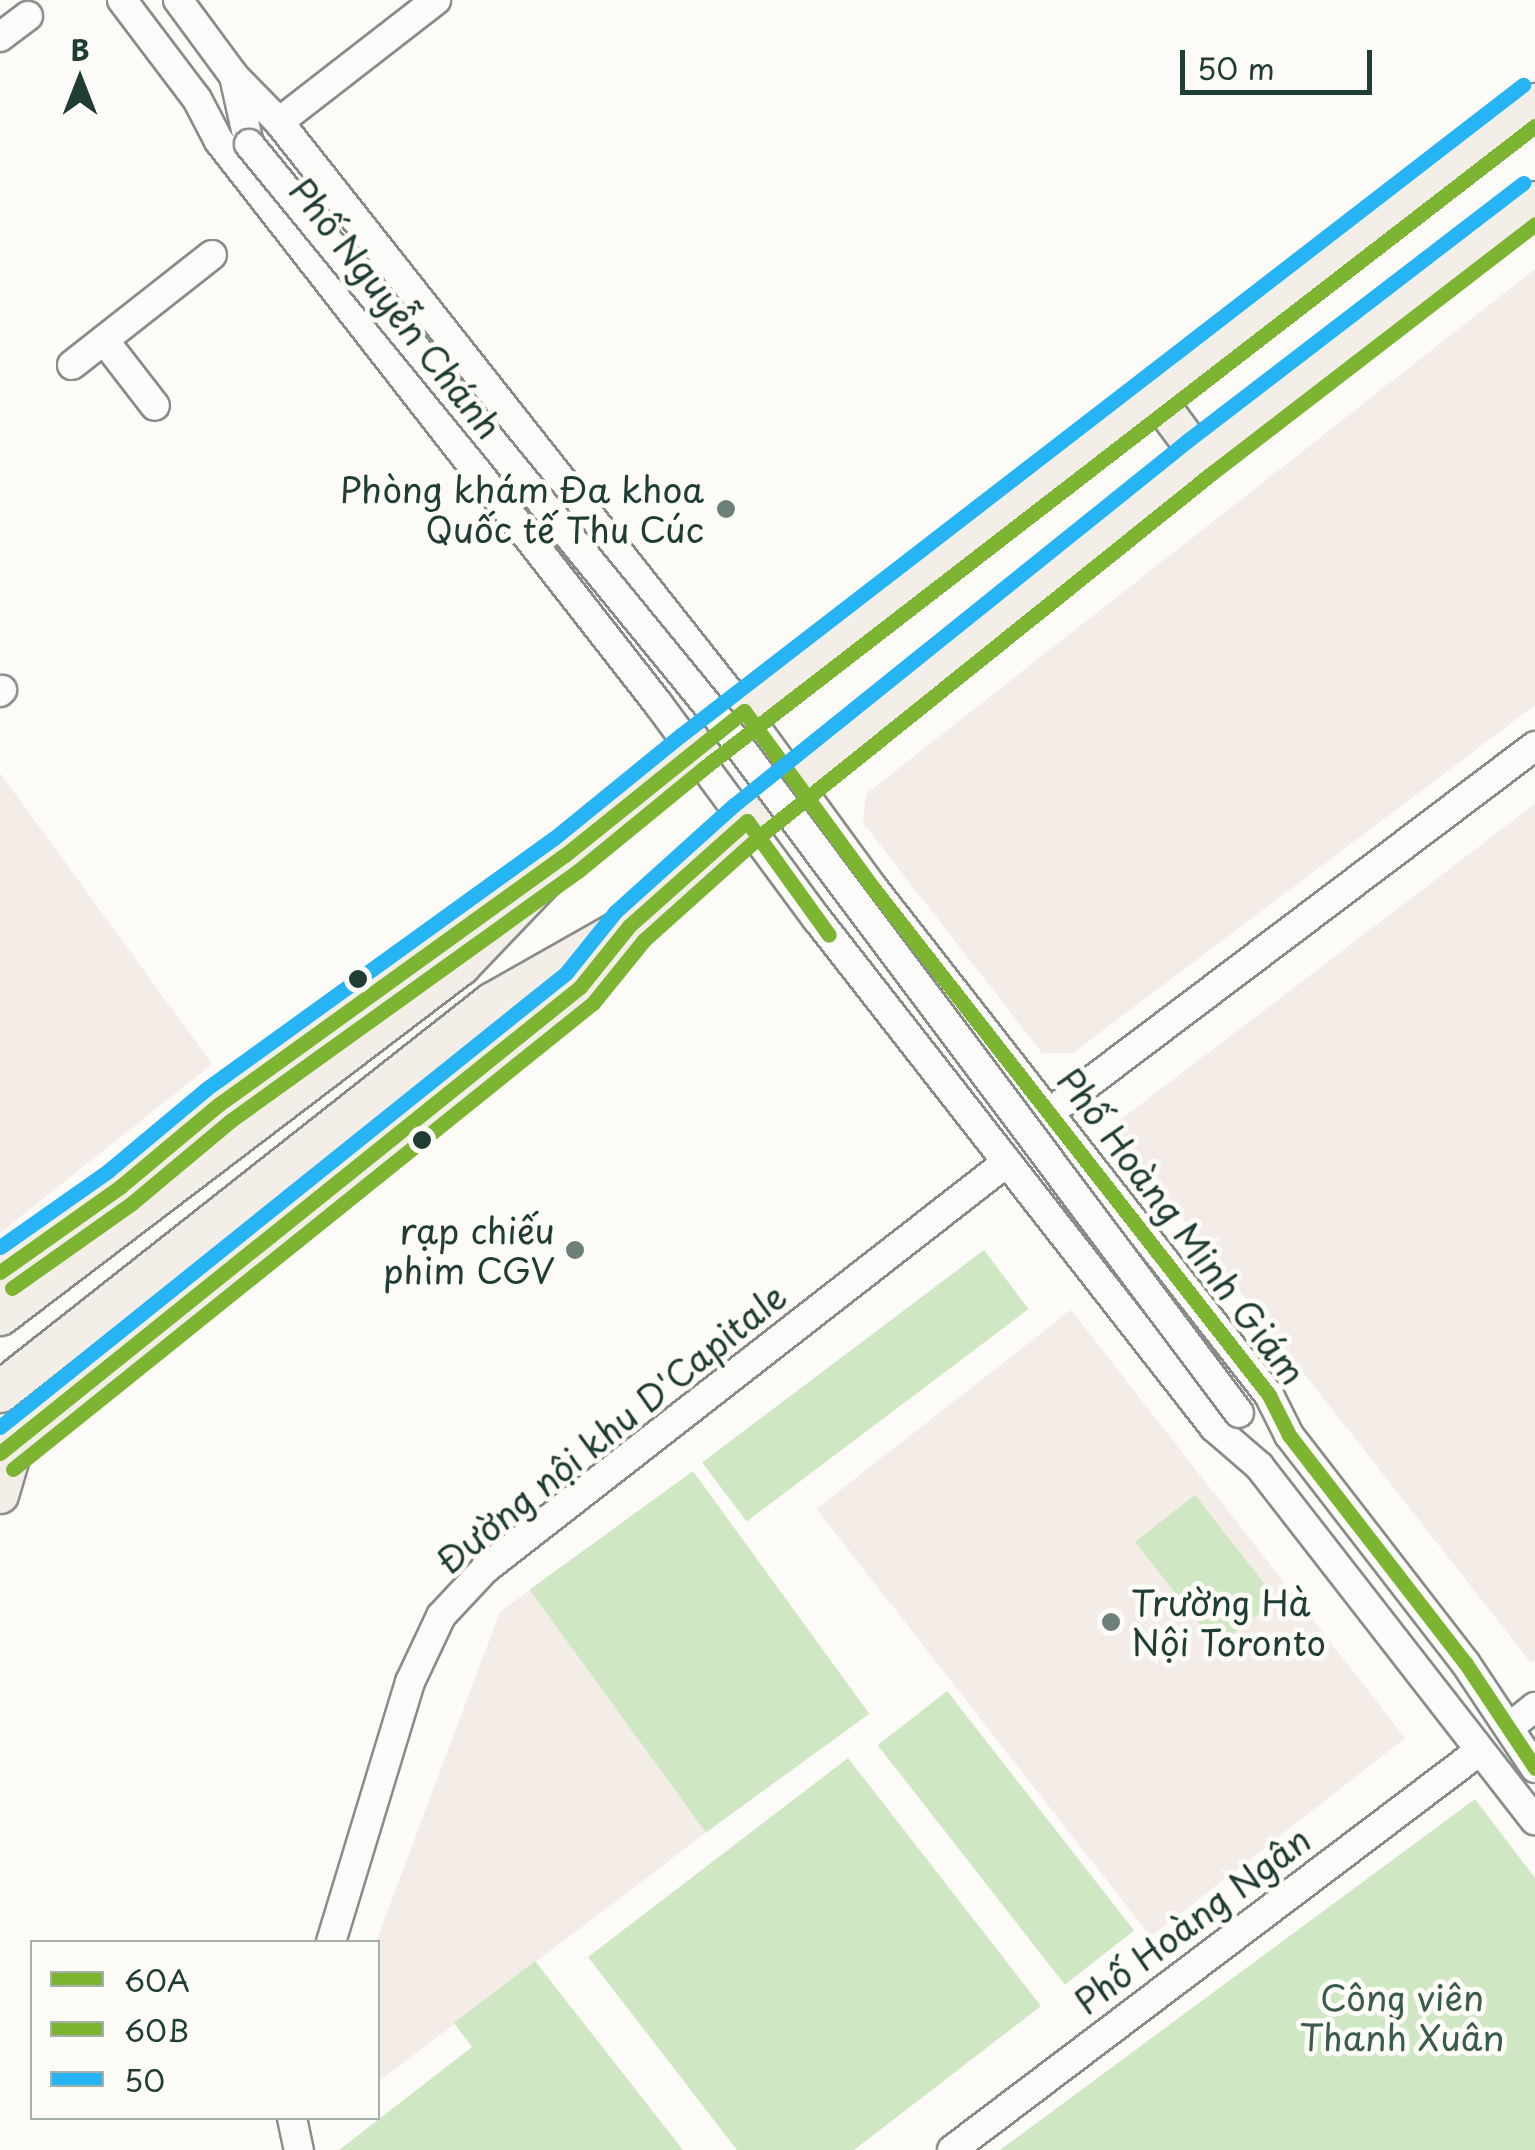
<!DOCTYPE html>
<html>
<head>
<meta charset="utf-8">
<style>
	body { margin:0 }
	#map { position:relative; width:1535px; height:2150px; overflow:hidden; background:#fcfbf8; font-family:"Playpen Sans",sans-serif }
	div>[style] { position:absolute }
	.built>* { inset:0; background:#f3ece7; transform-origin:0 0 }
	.green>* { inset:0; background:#cfe8c3; transform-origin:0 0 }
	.roads { filter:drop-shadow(2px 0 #888d8a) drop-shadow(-2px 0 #888d8a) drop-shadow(0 2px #888d8a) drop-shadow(0 -2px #888d8a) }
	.minor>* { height:28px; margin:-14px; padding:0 14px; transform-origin:14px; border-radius:14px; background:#fbfbf9 }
	.major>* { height:35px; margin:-17.5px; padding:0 17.5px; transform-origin:17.5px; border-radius:17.5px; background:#f3eee8 }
	.highway>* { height:40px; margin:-20px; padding:0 20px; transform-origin:20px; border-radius:20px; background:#f3eee8 }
	.bridges { filter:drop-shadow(2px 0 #888d8a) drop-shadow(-2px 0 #888d8a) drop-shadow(0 2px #888d8a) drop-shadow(0 -2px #888d8a) }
	.minor-bridge>* { height:28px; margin:-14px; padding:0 14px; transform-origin:14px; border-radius:14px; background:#fbfbf9 }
	.bus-1>* { height:15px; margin:-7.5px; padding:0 7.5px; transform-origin:7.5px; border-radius:7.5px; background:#7db532 }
	.bus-2>* { height:15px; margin:-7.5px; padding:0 7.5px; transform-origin:7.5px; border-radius:7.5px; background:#7db532 }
	.bus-3>* { height:15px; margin:-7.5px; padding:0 7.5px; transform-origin:7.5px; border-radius:7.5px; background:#27b4f5 }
	.dots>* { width:28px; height:28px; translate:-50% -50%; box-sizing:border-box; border:5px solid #fdfcf7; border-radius:50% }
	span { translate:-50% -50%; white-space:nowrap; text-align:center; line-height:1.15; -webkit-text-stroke:10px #fdfcf7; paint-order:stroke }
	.street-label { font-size:35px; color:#1f3d34 }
	.poi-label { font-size:35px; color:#1f3d34 }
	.right { translate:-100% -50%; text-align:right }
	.left { translate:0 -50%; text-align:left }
	.park-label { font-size:35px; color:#3b5c48 }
	.legend { position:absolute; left:30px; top:1940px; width:350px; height:180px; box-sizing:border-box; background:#fdfcf7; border:2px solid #a4b0a9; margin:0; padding:12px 18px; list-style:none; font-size:30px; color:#1f3d34 }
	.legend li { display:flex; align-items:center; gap:20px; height:50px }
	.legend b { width:50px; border:2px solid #a4b0a9 }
	.north { position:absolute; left:30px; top:30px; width:100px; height:100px; -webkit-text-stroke:8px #fdfcf7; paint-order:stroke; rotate:0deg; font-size:28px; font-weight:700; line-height:40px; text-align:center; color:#1f3d34 }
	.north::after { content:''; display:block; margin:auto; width:35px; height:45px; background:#1f3d34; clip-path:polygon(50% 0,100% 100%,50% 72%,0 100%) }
	.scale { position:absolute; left:1180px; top:50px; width:192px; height:45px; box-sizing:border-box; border:5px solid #1f3d34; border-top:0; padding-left:12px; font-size:30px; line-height:35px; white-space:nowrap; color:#1f3d34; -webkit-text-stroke:8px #fdfcf7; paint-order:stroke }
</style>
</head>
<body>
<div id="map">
	<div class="built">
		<i style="clip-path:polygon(1535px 269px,1535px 705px,1073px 1053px,1042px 1053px,863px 823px,866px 794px)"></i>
		<i style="clip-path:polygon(0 773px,212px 1064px,0 1233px)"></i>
		<i style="clip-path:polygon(1535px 804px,1535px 1660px,1531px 1663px,1111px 1127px)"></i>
		<i style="left:1071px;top:1310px;width:543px;height:323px;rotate:52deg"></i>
		<i style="clip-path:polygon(530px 1590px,708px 1831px,378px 2082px,376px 1942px,500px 1612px)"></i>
	</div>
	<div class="green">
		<i style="left:984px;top:1250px;width:74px;height:353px;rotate:53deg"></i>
		<i style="left:693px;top:1471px;width:300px;height:202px;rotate:54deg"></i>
		<i style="left:1195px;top:1495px;width:133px;height:76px;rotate:52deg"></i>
		<i style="left:947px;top:1691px;width:304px;height:88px;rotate:52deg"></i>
		<i style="clip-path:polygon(848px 1758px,1041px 2006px,854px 2150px,737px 2150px,588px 1957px)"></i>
		<i style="clip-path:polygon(1475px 1799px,1535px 1878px,1535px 2150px,1000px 2150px)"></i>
		<i style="clip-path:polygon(535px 1961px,683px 2150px,339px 2150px,472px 2047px,454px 2023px)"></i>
	</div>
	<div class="roads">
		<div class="minor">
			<i style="left:122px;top:0;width:124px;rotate:52.9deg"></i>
			<i style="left:197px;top:99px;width:47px;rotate:62.4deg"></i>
			<i style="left:219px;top:141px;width:715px;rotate:52.04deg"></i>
			<i style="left:659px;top:705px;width:266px;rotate:53.6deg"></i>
			<i style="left:817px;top:919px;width:645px;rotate:51.99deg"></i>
			<i style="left:1214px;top:1427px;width:60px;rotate:40.9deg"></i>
			<i style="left:1259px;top:1466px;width:449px;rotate:52.1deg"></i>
			<i style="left:178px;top:0;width:94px;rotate:53.6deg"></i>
			<i style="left:234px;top:76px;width:64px;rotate:45.6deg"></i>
			<i style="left:279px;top:122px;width:750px;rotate:51.71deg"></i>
			<i style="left:744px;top:711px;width:220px;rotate:53.9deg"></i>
			<i style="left:874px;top:889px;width:642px;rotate:52.02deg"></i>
			<i style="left:1269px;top:1395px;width:45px;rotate:63.4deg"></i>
			<i style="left:1289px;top:1435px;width:289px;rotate:52.3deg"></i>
			<i style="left:1466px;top:1664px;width:125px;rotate:56.4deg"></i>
			<i style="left:0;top:37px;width:35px;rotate:-37deg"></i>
			<i style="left:234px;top:76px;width:70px;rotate:77.6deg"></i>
			<i style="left:279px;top:122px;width:199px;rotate:-37.8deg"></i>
			<i style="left:104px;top:340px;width:83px;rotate:52.3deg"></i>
			<i style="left:72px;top:365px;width:178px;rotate:-38.2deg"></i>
			<i style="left:0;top:692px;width:3px;rotate:-45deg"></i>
			<i style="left:1049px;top:1113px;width:609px;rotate:-37.06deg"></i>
			<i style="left:1510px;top:1727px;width:32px;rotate:-39deg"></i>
			<i style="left:331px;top:1942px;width:272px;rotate:-73.1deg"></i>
			<i style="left:410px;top:1682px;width:73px;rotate:-64.8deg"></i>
			<i style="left:441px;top:1616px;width:64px;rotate:-46.9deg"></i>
			<i style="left:485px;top:1569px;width:662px;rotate:-37.94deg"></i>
			<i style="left:292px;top:2118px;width:33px;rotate:78deg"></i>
			<i style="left:952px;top:2150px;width:660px;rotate:-37.11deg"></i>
		</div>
		<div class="major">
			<i style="left:1154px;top:395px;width:77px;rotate:53.4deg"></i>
			<i style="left:0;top:1272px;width:147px;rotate:-35.3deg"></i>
			<i style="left:120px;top:1187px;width:128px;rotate:-39.9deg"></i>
			<i style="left:218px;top:1105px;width:285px;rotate:-36.3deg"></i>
			<i style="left:448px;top:936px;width:142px;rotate:-34.7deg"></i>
			<i style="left:565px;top:855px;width:165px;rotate:-39.1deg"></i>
			<i style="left:693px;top:751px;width:1064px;rotate:-37.67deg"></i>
			<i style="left:0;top:1453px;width:744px;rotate:-38.78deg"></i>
			<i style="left:580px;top:987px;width:78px;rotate:-51.2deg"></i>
			<i style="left:629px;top:926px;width:158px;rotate:-41.7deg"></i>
			<i style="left:747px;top:821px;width:581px;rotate:-38.78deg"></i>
			<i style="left:1200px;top:457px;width:423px;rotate:-37.6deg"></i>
			<i style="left:0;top:1495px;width:64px;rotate:-73.6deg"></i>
		</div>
		<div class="highway">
			<i style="left:0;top:1315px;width:578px;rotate:-37.27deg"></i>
			<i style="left:460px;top:965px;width:152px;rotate:-46.3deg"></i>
			<i style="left:0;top:1392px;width:628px;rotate:-38.28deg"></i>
			<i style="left:493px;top:1003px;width:156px;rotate:-29.5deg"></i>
		</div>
	</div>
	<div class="bridges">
		<div class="minor-bridge">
			<i style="left:249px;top:144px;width:748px;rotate:50.75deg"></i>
			<i style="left:722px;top:723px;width:862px;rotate:53.16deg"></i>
		</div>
	</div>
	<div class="bus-1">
		<i style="left:0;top:1272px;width:147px;rotate:-35.3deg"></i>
		<i style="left:120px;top:1187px;width:128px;rotate:-39.9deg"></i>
		<i style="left:218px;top:1105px;width:428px;rotate:-35.8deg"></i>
		<i style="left:565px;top:855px;width:230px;rotate:-38.8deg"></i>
		<i style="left:744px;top:711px;width:220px;rotate:53.9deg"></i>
		<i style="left:874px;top:889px;width:642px;rotate:52.02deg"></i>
		<i style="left:1269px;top:1395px;width:45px;rotate:63.4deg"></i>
		<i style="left:1289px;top:1435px;width:289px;rotate:52.3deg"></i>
		<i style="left:1466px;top:1664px;width:125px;rotate:56.4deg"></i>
		<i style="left:0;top:1453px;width:744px;rotate:-38.78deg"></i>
		<i style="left:580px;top:987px;width:78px;rotate:-51.2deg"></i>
		<i style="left:629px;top:926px;width:158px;rotate:-41.7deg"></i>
		<i style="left:747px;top:821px;width:140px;rotate:54.3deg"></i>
	</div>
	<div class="bus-2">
		<i style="left:12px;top:1288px;width:147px;rotate:-35.3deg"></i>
		<i style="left:132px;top:1203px;width:128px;rotate:-39.9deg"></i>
		<i style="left:230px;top:1121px;width:428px;rotate:-35.7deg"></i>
		<i style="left:578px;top:871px;width:164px;rotate:-39.3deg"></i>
		<i style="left:705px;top:767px;width:1049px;rotate:-37.68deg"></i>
		<i style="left:13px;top:1469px;width:744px;rotate:-38.78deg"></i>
		<i style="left:593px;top:1003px;width:81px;rotate:-51deg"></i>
		<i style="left:644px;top:940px;width:156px;rotate:-41.9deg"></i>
		<i style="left:760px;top:836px;width:580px;rotate:-38.77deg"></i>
		<i style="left:1212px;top:473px;width:408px;rotate:-37.6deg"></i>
	</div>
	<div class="bus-3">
		<i style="left:0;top:1247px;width:132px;rotate:-35.1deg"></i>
		<i style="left:108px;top:1171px;width:128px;rotate:-39.9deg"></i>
		<i style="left:206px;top:1089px;width:428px;rotate:-35.8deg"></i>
		<i style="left:553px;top:839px;width:165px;rotate:-39.1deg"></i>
		<i style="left:681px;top:735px;width:1064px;rotate:-37.67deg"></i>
		<i style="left:0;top:1427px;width:726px;rotate:-38.73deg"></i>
		<i style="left:566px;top:973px;width:78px;rotate:-51.2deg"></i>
		<i style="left:615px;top:912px;width:160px;rotate:-42deg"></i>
		<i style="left:734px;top:805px;width:581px;rotate:-38.78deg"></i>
		<i style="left:1187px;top:441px;width:424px;rotate:-37.5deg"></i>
	</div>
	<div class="dots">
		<i style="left:726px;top:509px;background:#6c8079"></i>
		<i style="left:358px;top:979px;background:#1f3d34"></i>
		<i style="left:422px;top:1140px;background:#1f3d34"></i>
		<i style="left:575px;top:1250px;background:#6c8079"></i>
		<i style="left:1111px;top:1622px;background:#6c8079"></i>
	</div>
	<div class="street-label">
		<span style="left:396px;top:308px;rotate:52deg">Phố Nguyễn Chánh</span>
		<span style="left:1182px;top:1226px;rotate:53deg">Phố Hoàng Minh Giám</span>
		<span style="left:611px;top:1428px;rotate:-39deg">Đường nội khu D'Capitale</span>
		<span style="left:1192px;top:1920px;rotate:-37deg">Phố Hoàng Ngân</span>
	</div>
	<div class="poi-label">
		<span class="right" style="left:704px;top:509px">Phòng khám Đa khoa<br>Quốc tế Thu Cúc</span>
		<span class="right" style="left:555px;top:1250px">rạp chiếu<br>phim CGV</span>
		<span class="left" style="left:1131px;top:1622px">Trường Hà<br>Nội Toronto</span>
	</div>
	<div class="park-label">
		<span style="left:1402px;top:2017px">Công viên<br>Thanh Xuân</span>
	</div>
	<ul class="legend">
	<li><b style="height:12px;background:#7db532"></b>60A</li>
	<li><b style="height:12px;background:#7db532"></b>60B</li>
	<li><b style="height:12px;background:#27b4f5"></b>50</li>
	</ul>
	<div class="north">B</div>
	<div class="scale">50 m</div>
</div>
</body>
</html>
